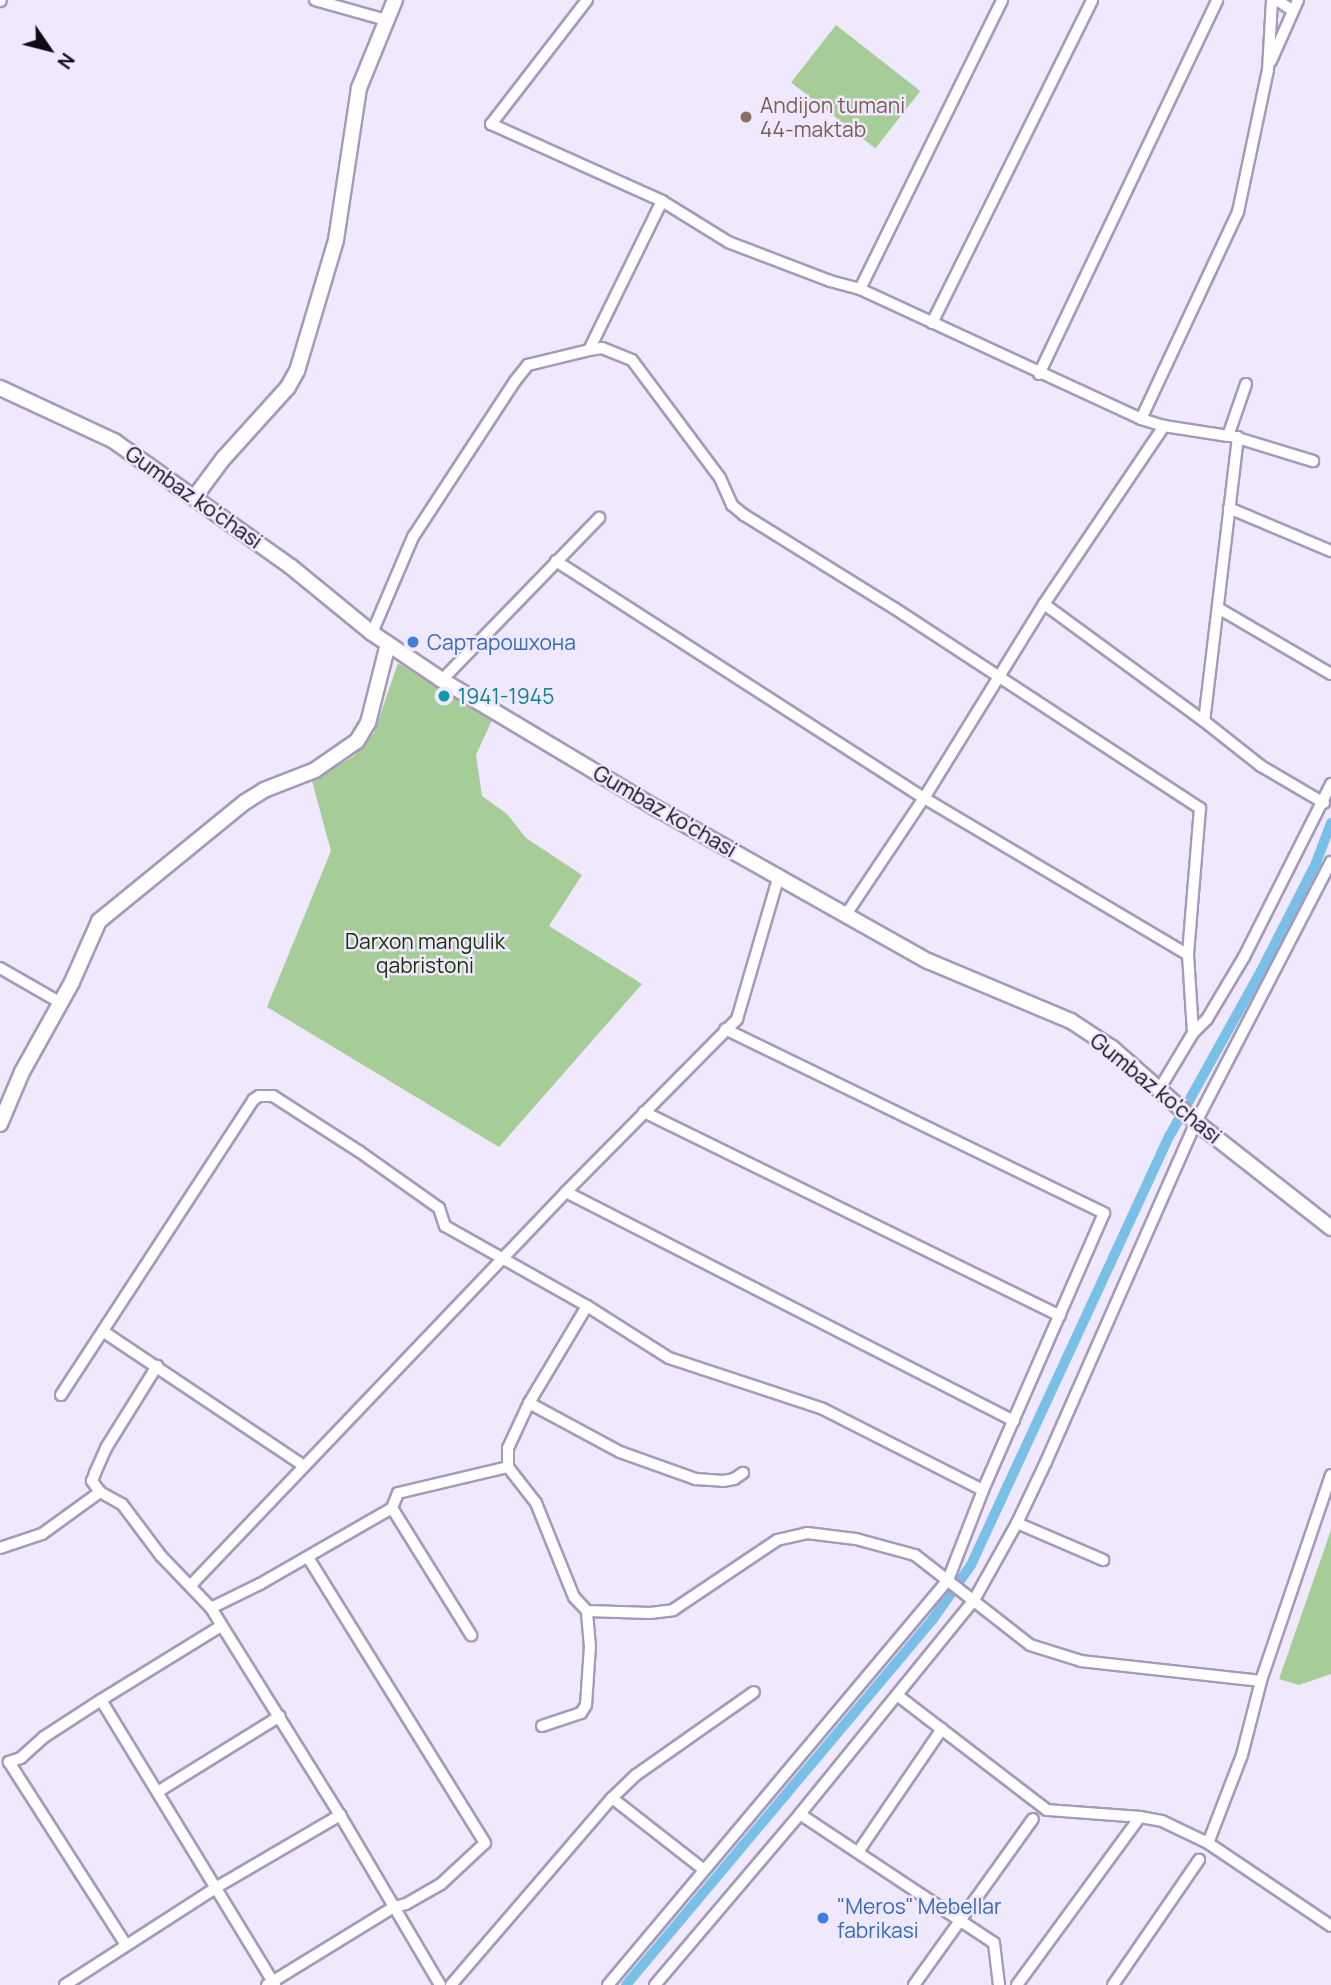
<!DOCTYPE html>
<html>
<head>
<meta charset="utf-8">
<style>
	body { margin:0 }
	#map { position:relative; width:1331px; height:1985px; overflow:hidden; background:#f0e8fc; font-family:Manrope,sans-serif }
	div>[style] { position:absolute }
	.green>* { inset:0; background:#a6cd98; transform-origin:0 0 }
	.canal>* { height:10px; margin:-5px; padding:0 5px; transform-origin:5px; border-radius:5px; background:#79c0e9 }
	.roads { filter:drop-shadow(2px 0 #a69ab9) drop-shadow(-2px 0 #a69ab9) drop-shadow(0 2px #a69ab9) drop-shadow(0 -2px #a69ab9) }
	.street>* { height:10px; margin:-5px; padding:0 5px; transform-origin:5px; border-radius:5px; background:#fff }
	.secondary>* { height:14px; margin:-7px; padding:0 7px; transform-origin:7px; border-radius:7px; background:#fff }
	.dots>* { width:19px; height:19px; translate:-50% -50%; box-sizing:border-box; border:4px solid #f0e8fc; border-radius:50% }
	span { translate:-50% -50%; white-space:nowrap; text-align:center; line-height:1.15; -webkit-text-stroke:5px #f0e8fc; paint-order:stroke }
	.education-label { font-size:21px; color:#785e54 }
	.left { translate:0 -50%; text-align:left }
	.street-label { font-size:21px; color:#0f0a15 }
	.shop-label { font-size:21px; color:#366cbe }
	.culture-label { font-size:21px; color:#0d838f }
	.park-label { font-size:21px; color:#163209 }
	.north { position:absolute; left:14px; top:14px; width:70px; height:70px; -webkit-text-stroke:5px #f0e8fc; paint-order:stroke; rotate:125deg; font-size:19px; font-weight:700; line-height:28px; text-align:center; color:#0f0a15 }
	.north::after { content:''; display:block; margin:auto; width:24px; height:32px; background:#0f0a15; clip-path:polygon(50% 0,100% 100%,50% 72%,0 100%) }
</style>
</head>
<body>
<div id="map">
	<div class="green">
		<i style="left:836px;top:25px;width:107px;height:73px;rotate:38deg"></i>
		<i style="clip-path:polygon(398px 663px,492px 720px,476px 755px,482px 796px,507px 814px,526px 838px,582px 875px,549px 926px,642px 984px,499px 1147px,267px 1007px,331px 851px,312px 781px,354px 756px,374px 733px)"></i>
		<i style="clip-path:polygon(1331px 1530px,1331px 1674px,1299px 1685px,1279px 1679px)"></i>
	</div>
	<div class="canal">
		<i style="left:626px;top:1985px;width:478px;rotate:-50deg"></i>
		<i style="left:933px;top:1619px;width:66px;rotate:-54.9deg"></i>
		<i style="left:971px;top:1565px;width:474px;rotate:-65.2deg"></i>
		<i style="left:1170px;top:1135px;width:188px;rotate:-61deg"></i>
		<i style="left:1261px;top:971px;width:121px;rotate:-63deg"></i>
		<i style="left:1316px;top:863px;width:43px;rotate:-69.4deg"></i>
	</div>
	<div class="roads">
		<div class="street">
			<i style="left:315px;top:0;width:74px;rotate:15.7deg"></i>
			<i style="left:587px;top:0;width:157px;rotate:127.7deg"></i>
			<i style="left:491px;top:124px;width:188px;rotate:24.2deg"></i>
			<i style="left:662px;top:201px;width:78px;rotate:31.8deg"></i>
			<i style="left:728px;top:242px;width:109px;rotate:20.9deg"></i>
			<i style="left:830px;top:281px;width:31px;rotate:15deg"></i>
			<i style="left:860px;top:289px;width:310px;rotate:24.8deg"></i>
			<i style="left:1141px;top:419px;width:24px;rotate:17deg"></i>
			<i style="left:1164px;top:426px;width:65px;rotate:8.9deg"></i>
			<i style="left:1228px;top:436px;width:55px;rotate:-70.9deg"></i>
			<i style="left:1277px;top:0;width:18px;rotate:34deg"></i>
			<i style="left:0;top:1px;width:1px;rotate:-45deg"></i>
			<i style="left:1271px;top:61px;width:67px;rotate:-66.1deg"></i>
			<i style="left:662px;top:201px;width:166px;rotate:116.1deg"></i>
			<i style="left:589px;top:350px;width:13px;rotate:-9deg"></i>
			<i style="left:602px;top:348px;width:32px;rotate:22deg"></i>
			<i style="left:632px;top:360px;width:147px;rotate:53.3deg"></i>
			<i style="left:720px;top:478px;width:30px;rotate:66deg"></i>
			<i style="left:732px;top:505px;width:16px;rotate:40deg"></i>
			<i style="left:744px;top:515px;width:176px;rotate:31.8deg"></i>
			<i style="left:894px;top:608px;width:366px;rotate:33.2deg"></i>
			<i style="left:1200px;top:808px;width:147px;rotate:94.7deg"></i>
			<i style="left:1188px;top:955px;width:78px;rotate:86.3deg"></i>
			<i style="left:860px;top:289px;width:322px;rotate:-63.8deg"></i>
			<i style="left:932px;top:323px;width:360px;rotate:-63.6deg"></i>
			<i style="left:1039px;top:374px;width:414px;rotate:-64.5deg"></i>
			<i style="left:1141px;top:419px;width:229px;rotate:-64.9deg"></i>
			<i style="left:1238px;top:212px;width:145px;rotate:-78.1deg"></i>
			<i style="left:1268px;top:70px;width:70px;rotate:-86.7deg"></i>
			<i style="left:1231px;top:436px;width:86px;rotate:17deg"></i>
			<i style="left:1238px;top:437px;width:286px;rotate:96.8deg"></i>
			<i style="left:1204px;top:721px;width:73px;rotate:38.3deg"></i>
			<i style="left:1261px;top:766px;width:73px;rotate:30.4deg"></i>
			<i style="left:1229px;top:508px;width:111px;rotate:22.9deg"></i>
			<i style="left:556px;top:561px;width:438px;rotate:32.8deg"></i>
			<i style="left:924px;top:798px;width:307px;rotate:30.7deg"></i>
			<i style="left:1044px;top:604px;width:198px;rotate:36.2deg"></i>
			<i style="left:1218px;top:608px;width:131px;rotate:30.3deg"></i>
			<i style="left:372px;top:633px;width:104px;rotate:-66.9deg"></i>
			<i style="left:413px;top:537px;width:186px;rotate:-56.8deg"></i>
			<i style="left:515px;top:381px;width:21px;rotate:-51deg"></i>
			<i style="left:528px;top:365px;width:63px;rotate:-13.8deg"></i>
			<i style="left:442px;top:680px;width:226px;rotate:-45.9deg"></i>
			<i style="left:845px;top:916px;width:142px;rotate:-56.2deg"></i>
			<i style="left:924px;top:798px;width:228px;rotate:-58.3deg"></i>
			<i style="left:1044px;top:604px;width:215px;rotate:-56deg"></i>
			<i style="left:0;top:968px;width:70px;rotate:29.8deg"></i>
			<i style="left:1160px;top:1088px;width:64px;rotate:-59deg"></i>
			<i style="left:1193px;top:1033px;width:20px;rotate:-45deg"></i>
			<i style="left:1207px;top:1019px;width:72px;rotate:-59.2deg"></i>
			<i style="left:1244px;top:957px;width:194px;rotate:-63.3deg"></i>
			<i style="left:644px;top:1112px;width:463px;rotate:26.1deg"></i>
			<i style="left:566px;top:1192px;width:503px;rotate:27.07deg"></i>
			<i style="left:587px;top:1306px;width:97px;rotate:32.4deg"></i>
			<i style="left:669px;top:1358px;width:162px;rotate:18.3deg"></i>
			<i style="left:823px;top:1409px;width:179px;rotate:26.9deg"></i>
			<i style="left:104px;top:1332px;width:241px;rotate:33.8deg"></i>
			<i style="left:61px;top:1395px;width:352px;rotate:-56.9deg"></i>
			<i style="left:253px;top:1100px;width:7px;rotate:-34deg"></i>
			<i style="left:259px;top:1096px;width:14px"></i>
			<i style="left:273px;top:1096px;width:103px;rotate:32.8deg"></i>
			<i style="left:360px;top:1152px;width:97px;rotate:35.3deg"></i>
			<i style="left:439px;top:1208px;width:19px;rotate:72deg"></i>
			<i style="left:445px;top:1226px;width:163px;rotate:29.4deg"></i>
			<i style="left:587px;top:1306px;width:113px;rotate:120.9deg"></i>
			<i style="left:529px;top:1403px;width:50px;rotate:115deg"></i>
			<i style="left:508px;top:1448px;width:19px;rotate:90deg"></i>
			<i style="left:529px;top:1403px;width:103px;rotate:28.3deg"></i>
			<i style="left:620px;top:1452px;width:81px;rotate:19.6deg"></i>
			<i style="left:696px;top:1479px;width:27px;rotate:4deg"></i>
			<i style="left:723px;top:1481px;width:11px;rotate:-10deg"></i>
			<i style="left:734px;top:1479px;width:11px;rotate:-34deg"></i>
			<i style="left:508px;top:1467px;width:46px;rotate:52.1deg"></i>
			<i style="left:536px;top:1503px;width:101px;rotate:68deg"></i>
			<i style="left:574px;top:1597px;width:19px;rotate:47deg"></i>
			<i style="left:587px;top:1611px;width:63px;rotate:1.8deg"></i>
			<i style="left:650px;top:1613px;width:23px;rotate:-7deg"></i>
			<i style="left:673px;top:1610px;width:125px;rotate:-33.9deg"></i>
			<i style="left:777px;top:1540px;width:31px;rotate:-13deg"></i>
			<i style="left:807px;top:1533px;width:49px;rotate:7deg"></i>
			<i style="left:856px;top:1539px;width:61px;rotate:15.2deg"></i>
			<i style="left:915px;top:1555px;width:146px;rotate:38deg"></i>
			<i style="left:1030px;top:1645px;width:53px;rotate:17.4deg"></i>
			<i style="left:1081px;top:1661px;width:181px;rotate:6.3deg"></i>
			<i style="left:1331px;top:1475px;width:218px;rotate:108.8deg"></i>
			<i style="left:1261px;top:1681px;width:76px;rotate:104.4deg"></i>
			<i style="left:1242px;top:1755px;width:94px;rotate:111.1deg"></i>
			<i style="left:1208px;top:1843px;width:148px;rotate:34deg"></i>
			<i style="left:100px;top:1492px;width:14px;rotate:-126deg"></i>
			<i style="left:92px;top:1481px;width:9px;rotate:-69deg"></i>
			<i style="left:95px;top:1473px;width:27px;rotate:-66deg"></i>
			<i style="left:106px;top:1448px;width:97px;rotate:-58.1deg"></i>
			<i style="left:392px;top:1508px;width:150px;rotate:58.1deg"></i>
			<i style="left:1017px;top:1523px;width:94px;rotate:23.3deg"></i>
			<i style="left:0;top:1548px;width:44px;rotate:-18.4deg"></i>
			<i style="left:42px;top:1534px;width:72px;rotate:-35.9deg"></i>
			<i style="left:100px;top:1492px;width:25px;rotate:29deg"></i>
			<i style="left:122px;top:1504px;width:65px;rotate:53.1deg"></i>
			<i style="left:161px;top:1556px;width:72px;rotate:46.1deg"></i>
			<i style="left:211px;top:1608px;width:244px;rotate:58.1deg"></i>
			<i style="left:340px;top:1815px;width:197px;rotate:59.5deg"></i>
			<i style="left:191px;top:1585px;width:543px;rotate:-46.34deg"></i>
			<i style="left:566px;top:1192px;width:243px;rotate:-45.3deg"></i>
			<i style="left:737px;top:1019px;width:150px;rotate:-73.7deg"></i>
			<i style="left:211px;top:1608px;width:55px;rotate:-26.1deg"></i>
			<i style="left:260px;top:1584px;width:152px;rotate:-29.9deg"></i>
			<i style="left:392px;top:1508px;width:16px;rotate:-68deg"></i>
			<i style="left:398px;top:1493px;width:113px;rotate:-13.3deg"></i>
			<i style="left:221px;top:1626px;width:141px;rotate:148.3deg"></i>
			<i style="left:101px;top:1700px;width:334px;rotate:58.6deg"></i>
			<i style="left:897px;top:1695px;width:189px;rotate:37.5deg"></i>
			<i style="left:1047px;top:1810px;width:93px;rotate:4.3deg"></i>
			<i style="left:101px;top:1700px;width:68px;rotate:147deg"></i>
			<i style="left:44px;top:1737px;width:31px;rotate:138deg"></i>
			<i style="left:21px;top:1758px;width:13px;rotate:162deg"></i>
			<i style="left:9px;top:1762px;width:217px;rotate:57.4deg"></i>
			<i style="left:542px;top:1726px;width:41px;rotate:-18.4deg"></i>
			<i style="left:581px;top:1713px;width:9px;rotate:-58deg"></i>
			<i style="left:586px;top:1705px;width:58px;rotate:-86.1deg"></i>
			<i style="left:590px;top:1647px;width:36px;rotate:-95deg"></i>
			<i style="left:159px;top:1791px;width:142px;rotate:-31.8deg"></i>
			<i style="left:612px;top:1798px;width:115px;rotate:38deg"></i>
			<i style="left:858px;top:1852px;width:149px;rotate:-55.7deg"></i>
			<i style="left:65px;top:1985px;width:181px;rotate:-32.8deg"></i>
			<i style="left:217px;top:1887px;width:143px;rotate:-30.3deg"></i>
			<i style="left:267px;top:1985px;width:149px;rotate:-31.6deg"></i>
			<i style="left:394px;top:1907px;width:12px;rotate:-14deg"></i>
			<i style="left:406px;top:1904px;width:40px;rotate:-29.7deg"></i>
			<i style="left:441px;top:1884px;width:60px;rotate:-43deg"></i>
			<i style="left:485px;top:1843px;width:336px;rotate:-121.8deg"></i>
			<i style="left:451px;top:1985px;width:247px;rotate:-49.3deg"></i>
			<i style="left:612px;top:1798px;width:33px;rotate:-44deg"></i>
			<i style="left:636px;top:1775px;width:144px;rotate:-35.1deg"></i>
			<i style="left:608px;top:1985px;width:529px;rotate:-49.99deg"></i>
			<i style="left:948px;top:1580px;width:97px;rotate:-68.7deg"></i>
			<i style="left:983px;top:1490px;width:302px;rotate:-66.4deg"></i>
			<i style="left:1104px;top:1213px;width:421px;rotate:-154.1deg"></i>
			<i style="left:655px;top:1985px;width:224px;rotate:-49.7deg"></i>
			<i style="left:914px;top:1985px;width:204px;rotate:-54.4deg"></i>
			<i style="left:999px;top:1985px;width:42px;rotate:-96.8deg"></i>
			<i style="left:994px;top:1943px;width:233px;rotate:-146.4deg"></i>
			<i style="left:800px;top:1814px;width:276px;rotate:-50.9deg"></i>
			<i style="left:974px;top:1600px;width:88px;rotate:-60.8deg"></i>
			<i style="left:1017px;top:1523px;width:68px;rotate:-64.6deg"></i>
			<i style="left:1046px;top:1462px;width:372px;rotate:-66.2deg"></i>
			<i style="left:1196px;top:1122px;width:293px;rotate:-62.6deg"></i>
			<i style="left:1017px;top:1985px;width:208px;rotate:-53.8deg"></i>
			<i style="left:1140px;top:1817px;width:22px;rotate:10deg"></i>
			<i style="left:1162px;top:1821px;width:51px;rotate:25.6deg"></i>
			<i style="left:1113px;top:1985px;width:152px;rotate:-55.5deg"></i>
		</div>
		<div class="secondary">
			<i style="left:0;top:388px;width:126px;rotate:24.9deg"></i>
			<i style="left:114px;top:441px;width:216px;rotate:35.4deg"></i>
			<i style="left:290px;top:566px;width:106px;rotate:39.3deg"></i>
			<i style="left:372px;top:633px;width:84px;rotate:33.9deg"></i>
			<i style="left:442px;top:680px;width:249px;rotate:30.9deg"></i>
			<i style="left:656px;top:808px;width:312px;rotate:29.4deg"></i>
			<i style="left:928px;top:961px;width:155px;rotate:22.8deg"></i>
			<i style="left:1071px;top:1021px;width:49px;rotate:33.4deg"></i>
			<i style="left:1112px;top:1048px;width:112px;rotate:41.4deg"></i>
			<i style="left:1196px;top:1122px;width:172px;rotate:38.1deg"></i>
			<i style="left:194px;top:498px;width:49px;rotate:-53.4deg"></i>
			<i style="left:223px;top:459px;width:97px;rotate:-47.9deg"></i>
			<i style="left:288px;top:387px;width:18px;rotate:-61deg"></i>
			<i style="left:297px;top:371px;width:137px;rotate:-73.4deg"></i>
			<i style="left:336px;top:240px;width:154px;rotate:-81.4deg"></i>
			<i style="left:359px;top:88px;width:95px;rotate:-67.8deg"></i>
			<i style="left:0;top:1124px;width:56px;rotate:-67.1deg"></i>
			<i style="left:22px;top:1072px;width:103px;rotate:-60.9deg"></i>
			<i style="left:72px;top:982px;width:67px;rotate:-66.1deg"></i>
			<i style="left:99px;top:921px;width:188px;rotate:-39.2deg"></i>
			<i style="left:245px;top:802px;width:22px;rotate:-32deg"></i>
			<i style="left:264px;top:790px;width:55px;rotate:-21.4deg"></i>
			<i style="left:315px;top:770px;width:51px;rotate:-34.6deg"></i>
			<i style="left:357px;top:741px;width:21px;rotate:-59deg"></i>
			<i style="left:368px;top:723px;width:81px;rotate:-75.8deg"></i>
		</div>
	</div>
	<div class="dots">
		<i style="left:746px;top:117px;background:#8d6e63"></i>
		<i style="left:413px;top:642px;background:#3f7fe0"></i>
		<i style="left:444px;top:696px;background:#0f9aa8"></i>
		<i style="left:823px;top:1918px;background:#3f7fe0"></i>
	</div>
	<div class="education-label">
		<span class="left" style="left:760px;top:117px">Andijon tumani<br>44-maktab</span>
	</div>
	<div class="street-label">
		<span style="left:194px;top:497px;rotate:35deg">Gumbaz ko'chasi</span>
		<span style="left:665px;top:811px;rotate:30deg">Gumbaz ko'chasi</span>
		<span style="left:1156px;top:1088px;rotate:39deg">Gumbaz ko'chasi</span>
	</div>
	<div class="shop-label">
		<span class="left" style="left:427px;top:642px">Сартарошхона</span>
		<span class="left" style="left:837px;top:1918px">"Meros" Mebellar<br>fabrikasi</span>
	</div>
	<div class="culture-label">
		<span class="left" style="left:458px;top:696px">1941-1945</span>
	</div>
	<div class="park-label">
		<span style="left:425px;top:953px">Darxon mangulik<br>qabristoni</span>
	</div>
	<div class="north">N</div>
</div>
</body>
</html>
